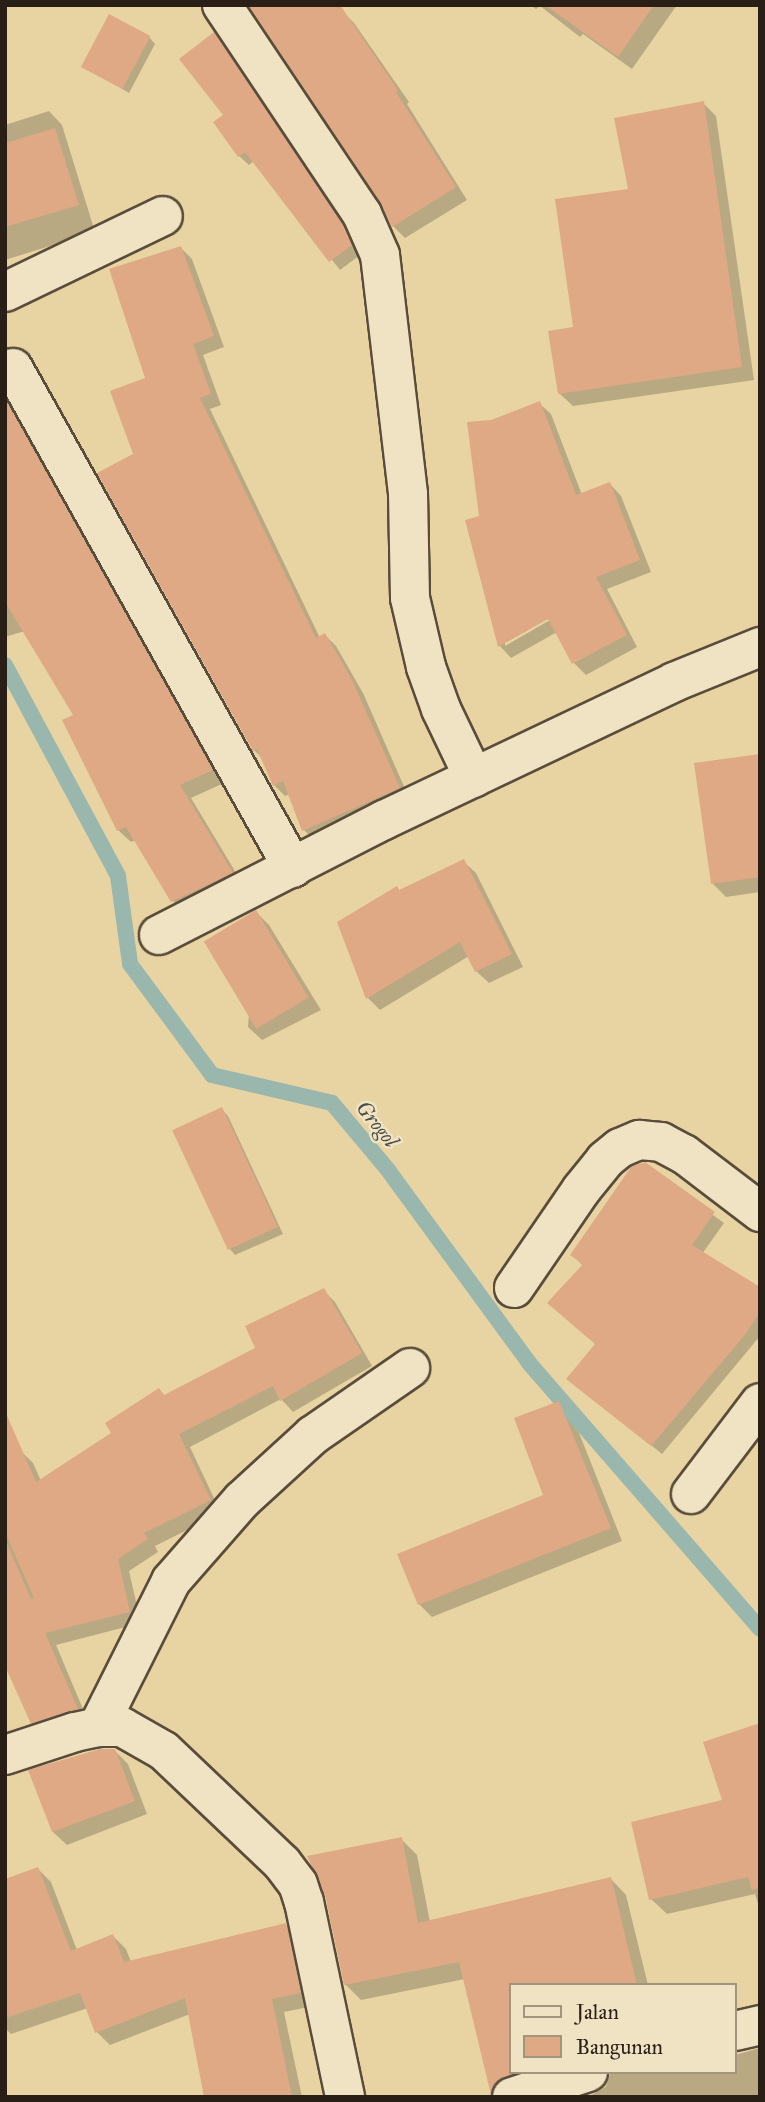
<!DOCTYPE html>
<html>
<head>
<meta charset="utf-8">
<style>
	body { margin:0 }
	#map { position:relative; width:765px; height:2102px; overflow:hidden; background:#e8d4a3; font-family:"IM FELL Great Primer",serif }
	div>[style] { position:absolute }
	.shadow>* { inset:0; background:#0003 }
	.stream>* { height:16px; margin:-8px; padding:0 8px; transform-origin:8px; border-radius:8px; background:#99b7ad }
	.building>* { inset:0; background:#dfa985; transform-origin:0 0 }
	.roads { filter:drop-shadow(2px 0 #5a4c3a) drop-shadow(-2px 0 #5a4c3a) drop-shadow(0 2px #5a4c3a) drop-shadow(0 -2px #5a4c3a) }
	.minor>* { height:38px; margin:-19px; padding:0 19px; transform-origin:19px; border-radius:19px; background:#f0e3c3 }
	span { translate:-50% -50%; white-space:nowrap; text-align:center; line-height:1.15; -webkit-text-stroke:5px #f0e3c3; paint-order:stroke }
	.water-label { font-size:21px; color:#4b4d44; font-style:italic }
	.frame { position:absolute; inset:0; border:7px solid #2a1f17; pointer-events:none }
	.legend { position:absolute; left:509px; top:1983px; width:228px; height:91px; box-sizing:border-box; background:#f0e3c3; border:2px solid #a1957e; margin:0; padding:9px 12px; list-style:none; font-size:21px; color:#2a1f17 }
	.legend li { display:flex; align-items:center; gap:14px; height:35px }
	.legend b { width:35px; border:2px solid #a1957e }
</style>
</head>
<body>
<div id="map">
	<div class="shadow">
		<i style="clip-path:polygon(251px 5px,316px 5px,327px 21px,342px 11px,354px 23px,409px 102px,407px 104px,467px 200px,405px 238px,393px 226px,382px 201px)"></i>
		<i style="clip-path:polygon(530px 5px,677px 5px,632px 69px,583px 34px,580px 37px,540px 6px,536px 9px)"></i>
		<i style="clip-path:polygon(214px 34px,352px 236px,360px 255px,340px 270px,254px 161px,249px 165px,239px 156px,216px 123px,226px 116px)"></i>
		<i style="clip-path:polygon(149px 37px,155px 44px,129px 93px,83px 66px)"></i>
		<i style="clip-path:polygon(703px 103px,716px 116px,754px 380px,573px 406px,559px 393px,575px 329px,630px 191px)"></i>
		<i style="clip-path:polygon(49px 111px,62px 125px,95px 232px,5px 260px,5px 125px)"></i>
		<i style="clip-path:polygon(181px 248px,192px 259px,224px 347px,203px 355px,221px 405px,210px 409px,320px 638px,325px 635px,336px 646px,363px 693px,410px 800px,315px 841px,304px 830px,290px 794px,285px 796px,274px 785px,263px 759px,254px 750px,135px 455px,147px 379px)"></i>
		<i style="clip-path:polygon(5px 388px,224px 783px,191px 798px,244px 886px,185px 914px,173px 901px,136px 840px,131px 842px,118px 830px,75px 715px,25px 631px,5px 637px)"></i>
		<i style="clip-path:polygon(evenodd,539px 403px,551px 414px,582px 495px,610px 484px,621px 496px,651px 572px,607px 589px,637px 647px,586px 675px,574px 663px,557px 632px,511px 658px,500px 646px,467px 521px,481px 518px,491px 421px,539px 403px,555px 613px,557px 616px,505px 646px,505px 642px,555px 613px)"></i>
		<i style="clip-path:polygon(760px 755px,760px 892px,726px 897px,712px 883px)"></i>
		<i style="clip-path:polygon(463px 861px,476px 873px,523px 967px,489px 983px,476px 971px,469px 956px,380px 1010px,368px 998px,400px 892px)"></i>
		<i style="clip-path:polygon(256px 912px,269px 925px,321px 1010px,262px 1040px,248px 1027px)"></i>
		<i style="clip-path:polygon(221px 1109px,228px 1116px,283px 1234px,235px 1255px,229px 1248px)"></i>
		<i style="clip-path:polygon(642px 1164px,724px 1223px,702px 1254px,760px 1290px,760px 1336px,662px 1454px,569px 1379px,596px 1345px,583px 1266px,573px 1255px)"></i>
		<i style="clip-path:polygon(323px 1290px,335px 1302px,372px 1366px,293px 1412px,281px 1399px,190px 1447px,221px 1513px,155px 1546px,158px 1552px,129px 1571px,141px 1623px,56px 1645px,88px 1721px,44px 1735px,32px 1723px,5px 1661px,5px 1458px,21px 1451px,33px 1463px,41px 1481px,114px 1433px,159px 1390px,165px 1396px,258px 1349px)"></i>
		<i style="clip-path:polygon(559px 1403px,572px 1415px,622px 1541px,432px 1617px,419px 1604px,545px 1496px)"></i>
		<i style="clip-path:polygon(760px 1725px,760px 1910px,755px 1894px,667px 1914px,651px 1899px,724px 1802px)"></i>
		<i style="clip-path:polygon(115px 1751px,128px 1764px,147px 1814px,67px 1845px,53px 1832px,30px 1772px)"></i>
		<i style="clip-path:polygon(401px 1839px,417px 1855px,430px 1922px,611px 1879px,626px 1895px,648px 1985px,511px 1985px,511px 2071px,498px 2079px,498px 2083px,512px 2072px,580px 2072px,495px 2097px,465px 1979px,361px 2000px,345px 1984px)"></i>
		<i style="clip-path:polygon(38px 1869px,51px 1882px,77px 1950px,113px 1936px,126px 1949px,131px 1962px,285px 1925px,299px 1938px,313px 2006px,284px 2012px,302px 2097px,206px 2097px,190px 2014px,110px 2045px,97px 2032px,88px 2008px,11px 2034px,5px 2028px,5px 1881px)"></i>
		<i style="clip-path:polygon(760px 2048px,760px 2097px,588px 2097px,606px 2087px,611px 2072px,735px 2072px,735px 2055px)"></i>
	</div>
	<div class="stream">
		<i style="left:5px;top:665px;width:239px;rotate:61.8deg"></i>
		<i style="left:118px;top:876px;width:89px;rotate:82.2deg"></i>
		<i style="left:130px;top:964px;width:138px;rotate:53.5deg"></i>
		<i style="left:212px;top:1075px;width:123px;rotate:13.1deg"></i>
		<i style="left:332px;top:1103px;width:87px;rotate:50.1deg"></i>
		<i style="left:388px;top:1170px;width:239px;rotate:53.8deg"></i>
		<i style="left:529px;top:1363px;width:352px;rotate:49deg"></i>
	</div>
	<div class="building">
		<i style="clip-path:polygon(340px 5px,398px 90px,396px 92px,456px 187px,392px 227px,380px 202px,249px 6px)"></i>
		<i style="clip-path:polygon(545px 5px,654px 5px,618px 57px)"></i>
		<i style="left:109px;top:14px;width:47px;height:60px;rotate:28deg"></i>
		<i style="clip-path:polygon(214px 32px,343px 225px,352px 245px,329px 262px,245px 152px,238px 157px,213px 122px,223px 115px,179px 59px)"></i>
		<i style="clip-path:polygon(704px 101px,742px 367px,558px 394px,548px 331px,573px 327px,555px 199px,628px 189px,614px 118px)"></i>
		<i style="clip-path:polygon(55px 128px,79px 205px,5px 227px,5px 143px)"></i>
		<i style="clip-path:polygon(181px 246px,214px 336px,193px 344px,211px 394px,200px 398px,316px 638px,325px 633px,352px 680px,400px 788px,302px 831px,283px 781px,273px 786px,257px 749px,253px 751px,97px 473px,133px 454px,110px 391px,145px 378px,109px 269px)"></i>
		<i style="clip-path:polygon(5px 399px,213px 770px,180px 785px,233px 873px,171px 902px,126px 827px,117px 831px,62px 720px,73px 715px,5px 602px)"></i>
		<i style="clip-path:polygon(540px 401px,576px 495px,610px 482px,640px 560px,596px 577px,627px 635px,572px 664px,548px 619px,498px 647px,465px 520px,479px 516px,467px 422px,491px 420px)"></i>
		<i style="clip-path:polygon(760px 754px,760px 877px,711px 884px,694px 763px)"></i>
		<i style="clip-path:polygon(464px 859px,512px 954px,475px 972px,460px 942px,366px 999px,337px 922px,397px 886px,399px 890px)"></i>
		<i style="left:256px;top:910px;width:102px;height:61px;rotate:59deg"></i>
		<i style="left:222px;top:1107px;width:132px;height:55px;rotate:65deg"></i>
		<i style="clip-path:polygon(645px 1162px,715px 1212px,692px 1245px,760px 1287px,760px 1312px,745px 1335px,651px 1446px,566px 1379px,595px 1344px,547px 1303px,583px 1264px,570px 1255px,631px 1167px)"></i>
		<i style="clip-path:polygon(324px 1288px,362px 1353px,280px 1401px,273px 1386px,179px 1434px,211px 1500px,144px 1533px,148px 1539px,118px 1559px,130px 1612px,45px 1633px,78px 1709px,31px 1724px,5px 1666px,5px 1539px,31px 1599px,34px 1598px,5px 1532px,5px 1411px,36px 1482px,111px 1433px,105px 1423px,159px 1388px,164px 1395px,255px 1348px,245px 1326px)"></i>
		<i style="clip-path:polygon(559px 1401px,611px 1528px,418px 1605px,397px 1554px,543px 1495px,514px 1418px)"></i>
		<i style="clip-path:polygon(760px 1723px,760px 1888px,752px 1890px,748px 1877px,649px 1900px,631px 1822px,722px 1800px,703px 1742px)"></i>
		<i style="clip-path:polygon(100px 1749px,115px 1749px,135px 1801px,52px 1832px,28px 1770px)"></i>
		<i style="clip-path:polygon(402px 1837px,418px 1923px,611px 1877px,637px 1985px,511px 1985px,511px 2074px,496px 2082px,491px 2095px,459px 1962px,344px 1985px,325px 1895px,307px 1856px)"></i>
		<i style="clip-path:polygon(38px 1867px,71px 1951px,113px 1934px,124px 1962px,286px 1923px,301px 1993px,272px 1999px,292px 2097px,204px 2097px,185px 1998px,95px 2033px,80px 1993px,5px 2018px,5px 1879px)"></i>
	</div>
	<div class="roads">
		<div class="minor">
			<i style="left:222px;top:5px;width:252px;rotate:56.2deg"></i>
			<i style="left:362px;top:214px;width:45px;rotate:66.3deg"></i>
			<i style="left:380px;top:255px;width:241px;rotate:83.3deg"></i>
			<i style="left:408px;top:494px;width:104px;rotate:88.9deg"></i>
			<i style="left:410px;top:598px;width:71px;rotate:76.9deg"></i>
			<i style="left:426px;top:667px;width:45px;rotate:70.3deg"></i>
			<i style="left:441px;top:709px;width:76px;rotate:64.4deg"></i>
			<i style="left:5px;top:292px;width:175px;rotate:-25.7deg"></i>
			<i style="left:13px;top:368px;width:573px;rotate:60.75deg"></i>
			<i style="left:159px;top:935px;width:253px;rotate:-27.1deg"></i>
			<i style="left:384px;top:820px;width:321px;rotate:-25.4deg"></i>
			<i style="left:674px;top:682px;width:93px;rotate:-22.1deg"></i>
			<i style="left:514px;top:1288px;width:119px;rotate:-55.6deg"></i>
			<i style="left:581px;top:1190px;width:38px;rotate:-51deg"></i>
			<i style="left:605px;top:1160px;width:19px;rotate:-39deg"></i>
			<i style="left:620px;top:1148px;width:21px;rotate:-23deg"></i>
			<i style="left:639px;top:1140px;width:22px;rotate:5deg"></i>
			<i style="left:661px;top:1142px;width:26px;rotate:28deg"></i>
			<i style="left:684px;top:1154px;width:96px;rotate:37.3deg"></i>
			<i style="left:691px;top:1494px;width:114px;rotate:-52.8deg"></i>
			<i style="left:98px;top:1727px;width:163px;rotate:-63.4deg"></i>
			<i style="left:171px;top:1581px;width:108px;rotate:-48.8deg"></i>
			<i style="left:242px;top:1500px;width:96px;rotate:-42.5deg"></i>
			<i style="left:313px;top:1435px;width:118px;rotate:-34.6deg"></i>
			<i style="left:5px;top:1755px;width:74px;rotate:-18.2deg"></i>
			<i style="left:75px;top:1732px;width:24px;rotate:-12deg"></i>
			<i style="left:98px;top:1727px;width:24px"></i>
			<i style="left:122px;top:1727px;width:48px;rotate:29.7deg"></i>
			<i style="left:164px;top:1751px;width:163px;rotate:43.5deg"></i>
			<i style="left:282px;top:1863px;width:26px;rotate:53deg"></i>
			<i style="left:298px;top:1884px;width:19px;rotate:72deg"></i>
			<i style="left:304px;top:1902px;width:199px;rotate:78.1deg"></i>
			<i style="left:735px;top:2031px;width:26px;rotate:-13deg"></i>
			<i style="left:512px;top:2097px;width:80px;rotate:-18.2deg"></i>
		</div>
	</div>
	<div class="water-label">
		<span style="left:377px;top:1124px;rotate:51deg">Grogol</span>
	</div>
	<div class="frame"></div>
	<ul class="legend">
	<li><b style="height:9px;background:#f0e3c3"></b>Jalan</li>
	<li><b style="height:19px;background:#dfa985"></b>Bangunan</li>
	</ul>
</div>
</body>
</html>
